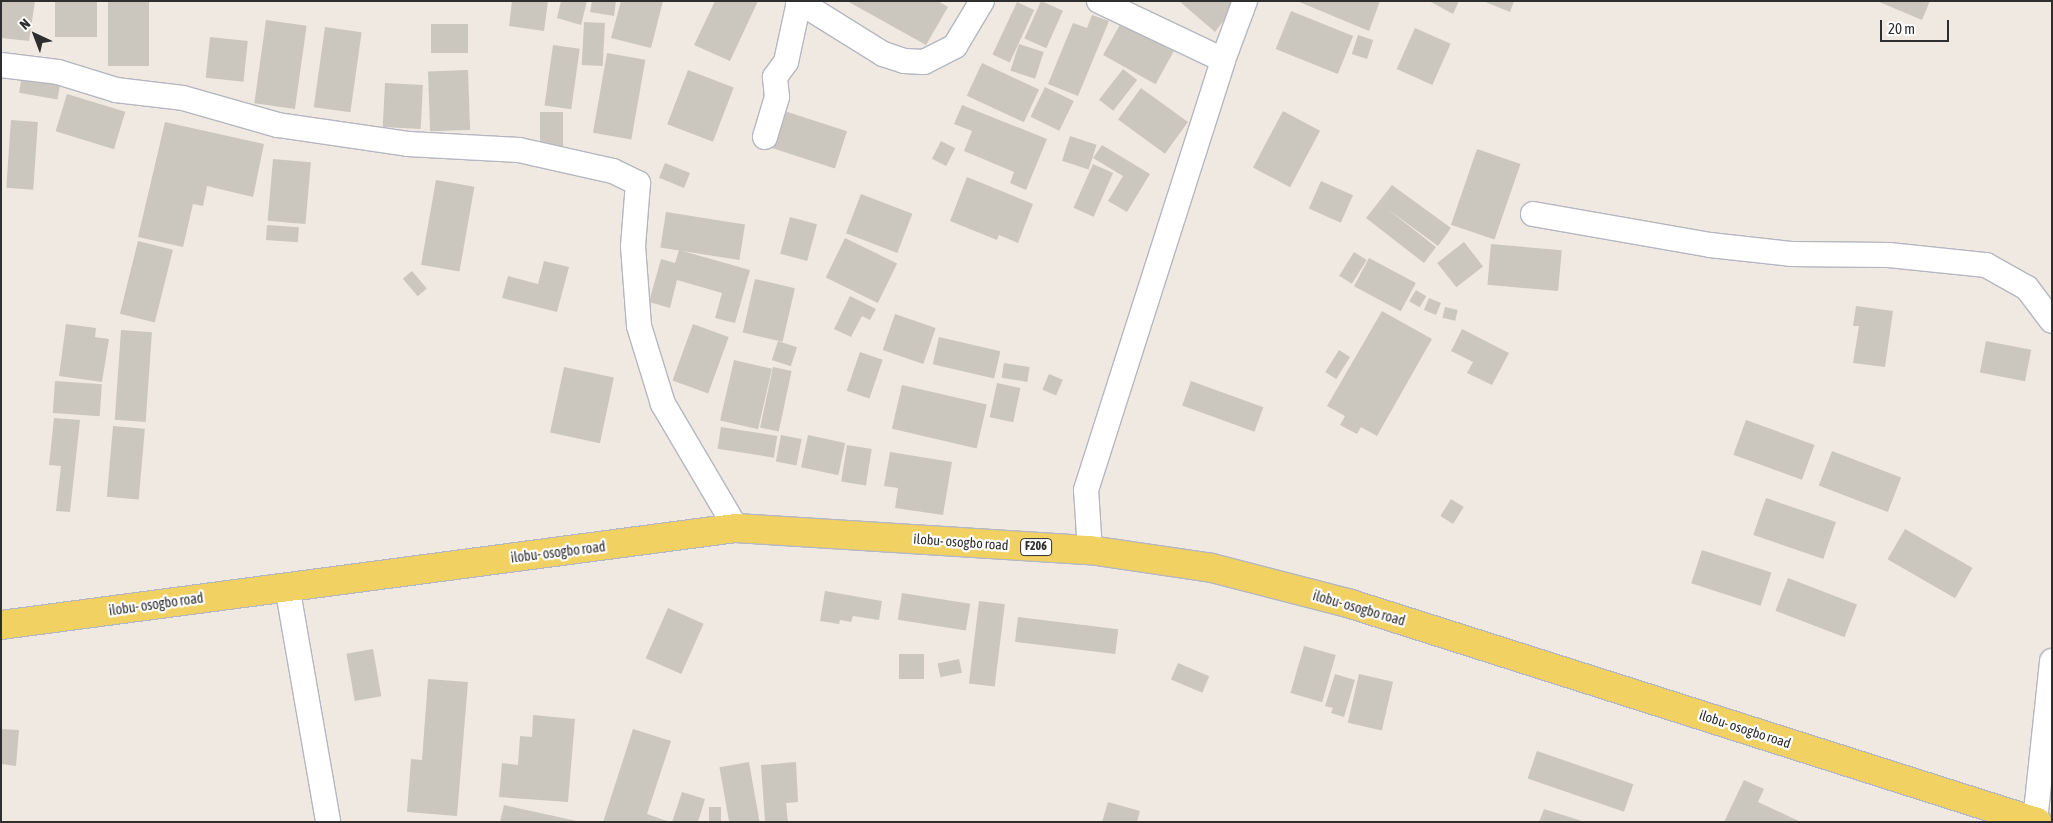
<!DOCTYPE html>
<html>
<head>
<meta charset="utf-8">
<style>
	body { margin:0 }
	#map { position:relative; width:2053px; height:823px; overflow:hidden; background:#efe9e1; font-family:"Asap Condensed",sans-serif }
	div>[style] { position:absolute }
	.building>* { inset:0; background:#cbc7bf; transform-origin:0 0 }
	.roads { filter:drop-shadow(1px 0 #b4b7c1) drop-shadow(-1px 0 #b4b7c1) drop-shadow(0 1px #b4b7c1) drop-shadow(0 -1px #b4b7c1) }
	.minor>* { height:24px; margin:-12px; padding:0 12px; transform-origin:12px; border-radius:12px; background:#fff }
	.primary>* { height:28px; margin:-14px; padding:0 14px; transform-origin:14px; border-radius:14px; background:#f2d163 }
	span { translate:-50% -50%; white-space:nowrap; text-align:center; line-height:1.15; -webkit-text-stroke:4.5px #fff; paint-order:stroke }
	.shield-label span { padding:1px 4px; background:#fff; border:1px solid; border-radius:4px; -webkit-text-stroke-width:0 }
	.shield-label { font-size:12px; color:#2e2e2e; font-weight:700 }
	.street-label { font-size:14px; color:#2e2e2e }
	.frame { position:absolute; inset:0; border:2px solid #2e2e2e; pointer-events:none }
	.north { position:absolute; left:10px; top:10px; width:50px; height:50px; -webkit-text-stroke:4px #fff; paint-order:stroke; rotate:317deg; font-size:14px; font-weight:700; line-height:20px; text-align:center; color:#2e2e2e }
	.north::after { content:''; display:block; margin:auto; width:18px; height:22px; background:#2e2e2e; clip-path:polygon(50% 0,100% 100%,50% 72%,0 100%) }
	.scale { position:absolute; left:1880px; top:20px; width:69px; height:22px; box-sizing:border-box; border:2px solid #2e2e2e; border-top:0; padding-left:6px; font-size:15px; line-height:18px; white-space:nowrap; color:#2e2e2e; -webkit-text-stroke:4px #fff; paint-order:stroke }
</style>
</head>
<body>
<div id="map">
	<div class="building">
		<i style="clip-path:polygon(1px 1px,35px 1px,29px 41px,1px 38px)"></i>
		<i style="left:55px;top:1px;width:42px;height:36px"></i>
		<i style="left:108px;top:1px;width:41px;height:65px"></i>
		<i style="clip-path:polygon(512px 1px,548px 1px,544px 31px,509px 26px)"></i>
		<i style="clip-path:polygon(561px 1px,587px 1px,581px 25px,557px 18px)"></i>
		<i style="clip-path:polygon(592px 1px,616px 1px,614px 16px,590px 12px)"></i>
		<i style="clip-path:polygon(621px 1px,663px 1px,651px 48px,611px 38px)"></i>
		<i style="clip-path:polygon(715px 1px,758px 1px,730px 61px,694px 45px)"></i>
		<i style="clip-path:polygon(847px 1px,938px 1px,948px 7px,926px 45px)"></i>
		<i style="left:1041px;top:1px;width:24px;height:41px;rotate:24deg"></i>
		<i style="clip-path:polygon(1179px 1px,1238px 1px,1215px 32px)"></i>
		<i style="clip-path:polygon(1297px 1px,1380px 1px,1369px 31px)"></i>
		<i style="clip-path:polygon(1429px 1px,1459px 1px,1453px 14px)"></i>
		<i style="clip-path:polygon(1483px 1px,1514px 1px,1510px 12px)"></i>
		<i style="clip-path:polygon(1877px 1px,1930px 1px,1922px 20px)"></i>
		<i style="left:1017px;top:2px;width:19px;height:58px;rotate:25deg"></i>
		<i style="left:1291px;top:11px;width:67px;height:41px;rotate:22deg"></i>
		<i style="clip-path:polygon(1092px 15px,1109px 21px,1078px 96px,1048px 84px,1073px 23px,1087px 28px)"></i>
		<i style="left:266px;top:20px;width:41px;height:84px;rotate:8deg"></i>
		<i style="left:1122px;top:21px;width:60px;height:39px;rotate:29deg"></i>
		<i style="left:584px;top:22px;width:21px;height:43px;rotate:3deg"></i>
		<i style="left:431px;top:24px;width:37px;height:29px"></i>
		<i style="left:325px;top:27px;width:37px;height:81px;rotate:8deg"></i>
		<i style="left:1415px;top:28px;width:39px;height:45px;rotate:24deg"></i>
		<i style="left:1358px;top:35px;width:16px;height:20px;rotate:18deg"></i>
		<i style="left:210px;top:37px;width:38px;height:41px;rotate:6deg"></i>
		<i style="left:1019px;top:44px;width:26px;height:28px;rotate:18deg"></i>
		<i style="left:553px;top:45px;width:27px;height:61px;rotate:8deg"></i>
		<i style="left:607px;top:53px;width:39px;height:81px;rotate:10deg"></i>
		<i style="left:982px;top:63px;width:63px;height:36px;rotate:25deg"></i>
		<i style="left:1123px;top:69px;width:18px;height:39px;rotate:38deg"></i>
		<i style="left:468px;top:70px;width:60px;height:40px;rotate:88deg"></i>
		<i style="left:688px;top:70px;width:49px;height:58px;rotate:21deg"></i>
		<i style="left:22px;top:76px;width:39px;height:17px;rotate:10deg"></i>
		<i style="left:385px;top:83px;width:38px;height:44px;rotate:3deg"></i>
		<i style="left:1045px;top:87px;width:32px;height:33px;rotate:26deg"></i>
		<i style="left:1141px;top:88px;width:58px;height:39px;rotate:36deg"></i>
		<i style="left:67px;top:94px;width:61px;height:39px;rotate:17deg"></i>
		<i style="clip-path:polygon(962px 105px,1047px 139px,1026px 190px,1010px 183px,1014px 172px,964px 151px,972px 131px,954px 124px)"></i>
		<i style="left:769px;top:106px;width:82px;height:39px;rotate:18deg"></i>
		<i style="left:1283px;top:111px;width:42px;height:64px;rotate:28deg"></i>
		<i style="left:540px;top:112px;width:23px;height:39px"></i>
		<i style="left:11px;top:120px;width:27px;height:68px;rotate:4deg"></i>
		<i style="clip-path:polygon(165px 122px,264px 144px,253px 197px,207px 186px,203px 206px,193px 204px,183px 247px,138px 237px)"></i>
		<i style="left:1070px;top:136px;width:28px;height:26px;rotate:18deg"></i>
		<i style="left:941px;top:141px;width:16px;height:20px;rotate:27deg"></i>
		<i style="clip-path:polygon(1102px 145px,1150px 174px,1127px 212px,1108px 201px,1123px 176px,1093px 158px)"></i>
		<i style="left:1477px;top:149px;width:46px;height:80px;rotate:19deg"></i>
		<i style="left:273px;top:159px;width:38px;height:62px;rotate:5deg"></i>
		<i style="left:665px;top:163px;width:27px;height:16px;rotate:22deg"></i>
		<i style="left:1093px;top:164px;width:22px;height:48px;rotate:24deg"></i>
		<i style="clip-path:polygon(967px 177px,1033px 204px,1018px 243px,999px 235px,997px 240px,950px 221px)"></i>
		<i style="left:436px;top:180px;width:39px;height:86px;rotate:10deg"></i>
		<i style="left:1321px;top:181px;width:35px;height:30px;rotate:24deg"></i>
		<i style="clip-path:polygon(1392px 185px,1451px 228px,1438px 246px,1386px 208px,1436px 247px,1424px 263px,1366px 218px)"></i>
		<i style="left:861px;top:194px;width:55px;height:42px;rotate:21deg"></i>
		<i style="left:666px;top:212px;width:80px;height:36px;rotate:9deg"></i>
		<i style="left:790px;top:217px;width:28px;height:38px;rotate:15deg"></i>
		<i style="left:267px;top:225px;width:32px;height:15px;rotate:4deg"></i>
		<i style="left:845px;top:238px;width:58px;height:44px;rotate:26deg"></i>
		<i style="left:138px;top:241px;width:36px;height:75px;rotate:14deg"></i>
		<i style="left:1464px;top:242px;width:31px;height:34px;rotate:52deg"></i>
		<i style="left:1491px;top:244px;width:71px;height:41px;rotate:5deg"></i>
		<i style="clip-path:polygon(679px 250px,750px 270px,735px 323px,715px 318px,722px 293px,677px 280px,670px 308px,649px 302px,661px 259px,675px 263px)"></i>
		<i style="left:1354px;top:252px;width:15px;height:28px;rotate:32deg"></i>
		<i style="left:1369px;top:258px;width:53px;height:32px;rotate:28deg"></i>
		<i style="clip-path:polygon(544px 261px,569px 267px,557px 312px,502px 298px,508px 276px,538px 284px)"></i>
		<i style="left:412px;top:271px;width:23px;height:12px;rotate:50deg"></i>
		<i style="left:755px;top:279px;width:41px;height:55px;rotate:13deg"></i>
		<i style="left:1416px;top:290px;width:12px;height:13px;rotate:31deg"></i>
		<i style="clip-path:polygon(850px 296px,876px 309px,870px 320px,862px 316px,851px 337px,834px 329px)"></i>
		<i style="left:1429px;top:298px;width:13px;height:13px;rotate:23deg"></i>
		<i style="clip-path:polygon(1856px 306px,1893px 311px,1885px 367px,1853px 363px,1859px 326px,1853px 326px)"></i>
		<i style="left:1445px;top:307px;width:13px;height:11px;rotate:13deg"></i>
		<i style="clip-path:polygon(1382px 311px,1432px 339px,1377px 436px,1361px 427px,1357px 434px,1340px 425px,1345px 416px,1327px 406px)"></i>
		<i style="left:895px;top:314px;width:43px;height:38px;rotate:19deg"></i>
		<i style="clip-path:polygon(66px 324px,96px 328px,95px 337px,109px 339px,102px 382px,59px 376px)"></i>
		<i style="left:693px;top:324px;width:38px;height:60px;rotate:20deg"></i>
		<i style="clip-path:polygon(1462px 329px,1509px 353px,1492px 385px,1467px 373px,1473px 362px,1451px 351px)"></i>
		<i style="left:121px;top:330px;width:31px;height:90px;rotate:4deg"></i>
		<i style="left:939px;top:337px;width:63px;height:28px;rotate:13deg"></i>
		<i style="left:778px;top:341px;width:20px;height:20px;rotate:18deg"></i>
		<i style="left:1986px;top:341px;width:46px;height:32px;rotate:11deg"></i>
		<i style="left:1339px;top:350px;width:13px;height:26px;rotate:32deg"></i>
		<i style="left:860px;top:352px;width:24px;height:41px;rotate:19deg"></i>
		<i style="left:734px;top:360px;width:39px;height:62px;rotate:13deg"></i>
		<i style="left:1004px;top:363px;width:26px;height:15px;rotate:9deg"></i>
		<i style="left:564px;top:367px;width:51px;height:67px;rotate:12deg"></i>
		<i style="left:773px;top:367px;width:19px;height:62px;rotate:12deg"></i>
		<i style="left:1049px;top:374px;width:15px;height:17px;rotate:23deg"></i>
		<i style="left:55px;top:381px;width:47px;height:32px;rotate:4deg"></i>
		<i style="left:1191px;top:381px;width:77px;height:26px;rotate:20deg"></i>
		<i style="left:997px;top:383px;width:24px;height:35px;rotate:12deg"></i>
		<i style="left:902px;top:385px;width:87px;height:45px;rotate:13deg"></i>
		<i style="clip-path:polygon(54px 418px,80px 420px,70px 512px,56px 511px,61px 466px,49px 465px)"></i>
		<i style="left:1746px;top:420px;width:73px;height:37px;rotate:20deg"></i>
		<i style="left:113px;top:426px;width:32px;height:71px;rotate:5deg"></i>
		<i style="left:721px;top:427px;width:57px;height:22px;rotate:9deg"></i>
		<i style="left:781px;top:435px;width:21px;height:27px;rotate:11deg"></i>
		<i style="left:808px;top:435px;width:38px;height:33px;rotate:12deg"></i>
		<i style="left:847px;top:445px;width:25px;height:37px;rotate:9deg"></i>
		<i style="left:1832px;top:451px;width:74px;height:37px;rotate:21deg"></i>
		<i style="clip-path:polygon(890px 452px,952px 462px,943px 515px,895px 508px,898px 488px,884px 486px)"></i>
		<i style="left:1766px;top:498px;width:74px;height:39px;rotate:19deg"></i>
		<i style="left:1451px;top:499px;width:15px;height:20px;rotate:32deg"></i>
		<i style="left:1905px;top:529px;width:78px;height:35px;rotate:30deg"></i>
		<i style="left:1702px;top:550px;width:73px;height:35px;rotate:18deg"></i>
		<i style="left:1788px;top:578px;width:74px;height:35px;rotate:21deg"></i>
		<i style="clip-path:polygon(825px 591px,882px 601px,879px 620px,853px 616px,851px 622px,840px 620px,839px 624px,820px 621px)"></i>
		<i style="left:902px;top:593px;width:69px;height:27px;rotate:9deg"></i>
		<i style="left:979px;top:601px;width:26px;height:83px;rotate:7deg"></i>
		<i style="left:668px;top:608px;width:39px;height:55px;rotate:24deg"></i>
		<i style="left:1018px;top:617px;width:101px;height:25px;rotate:7deg"></i>
		<i style="left:1304px;top:646px;width:33px;height:49px;rotate:16deg"></i>
		<i style="left:373px;top:649px;width:48px;height:27px;rotate:80deg"></i>
		<i style="left:899px;top:654px;width:25px;height:25px"></i>
		<i style="left:959px;top:659px;width:14px;height:22px;rotate:78deg"></i>
		<i style="left:1178px;top:663px;width:34px;height:18px;rotate:23deg"></i>
		<i style="clip-path:polygon(1335px 674px,1355px 680px,1344px 717px,1331px 713px,1333px 708px,1325px 706px)"></i>
		<i style="left:1359px;top:674px;width:35px;height:50px;rotate:13deg"></i>
		<i style="clip-path:polygon(428px 679px,468px 682px,457px 816px,407px 812px,411px 759px,422px 760px)"></i>
		<i style="clip-path:polygon(533px 715px,575px 719px,568px 802px,499px 797px,502px 763px,518px 765px,520px 736px,532px 737px)"></i>
		<i style="clip-path:polygon(1px 729px,19px 730px,16px 766px,1px 764px)"></i>
		<i style="clip-path:polygon(633px 729px,671px 741px,647px 814px,670px 822px,603px 822px)"></i>
		<i style="left:1537px;top:751px;width:102px;height:29px;rotate:19deg"></i>
		<i style="left:749px;top:762px;width:61px;height:30px;rotate:80deg"></i>
		<i style="clip-path:polygon(796px 762px,798px 802px,786px 803px,788px 822px,765px 822px,761px 765px)"></i>
		<i style="clip-path:polygon(1744px 780px,1764px 789px,1758px 802px,1801px 822px,1724px 822px)"></i>
		<i style="clip-path:polygon(682px 792px,705px 799px,698px 822px,672px 822px)"></i>
		<i style="clip-path:polygon(1108px 802px,1140px 811px,1137px 822px,1102px 822px)"></i>
		<i style="clip-path:polygon(504px 805px,577px 821px,577px 822px,500px 822px)"></i>
		<i style="left:709px;top:807px;width:12px;height:15px"></i>
		<i style="clip-path:polygon(1544px 809px,1582px 821px,1582px 822px,1539px 822px)"></i>
	</div>
	<div class="roads">
		<div class="minor">
			<i style="left:798px;top:1px;width:100px;rotate:31.9deg"></i>
			<i style="left:883px;top:54px;width:22px;rotate:18deg"></i>
			<i style="left:904px;top:61px;width:20px;rotate:3deg"></i>
			<i style="left:924px;top:62px;width:35px;rotate:-27deg"></i>
			<i style="left:955px;top:46px;width:52px;rotate:-59deg"></i>
			<i style="left:1099px;top:1px;width:137px;rotate:25.4deg"></i>
			<i style="left:1px;top:65px;width:57px;rotate:7deg"></i>
			<i style="left:58px;top:72px;width:61px;rotate:17.2deg"></i>
			<i style="left:116px;top:90px;width:67px;rotate:6.8deg"></i>
			<i style="left:183px;top:98px;width:99px;rotate:15.9deg"></i>
			<i style="left:278px;top:125px;width:131px;rotate:8.3deg"></i>
			<i style="left:408px;top:144px;width:111px;rotate:3.1deg"></i>
			<i style="left:519px;top:150px;width:96px;rotate:12.6deg"></i>
			<i style="left:613px;top:171px;width:28px;rotate:26deg"></i>
			<i style="left:638px;top:183px;width:63px;rotate:94.5deg"></i>
			<i style="left:633px;top:246px;width:80px;rotate:85.7deg"></i>
			<i style="left:639px;top:326px;width:82px;rotate:72.9deg"></i>
			<i style="left:663px;top:404px;width:144px;rotate:59.5deg"></i>
			<i style="left:765px;top:137px;width:42px;rotate:-73.3deg"></i>
			<i style="left:777px;top:97px;width:20px;rotate:-96deg"></i>
			<i style="left:775px;top:77px;width:19px;rotate:-54deg"></i>
			<i style="left:786px;top:62px;width:61px;rotate:-77.8deg"></i>
			<i style="left:1533px;top:214px;width:180px;rotate:9.9deg"></i>
			<i style="left:1710px;top:245px;width:81px;rotate:6.3deg"></i>
			<i style="left:1791px;top:254px;width:98px;rotate:0.6deg"></i>
			<i style="left:1889px;top:255px;width:98px;rotate:5.9deg"></i>
			<i style="left:1986px;top:265px;width:47px;rotate:29.3deg"></i>
			<i style="left:2027px;top:288px;width:41px;rotate:52.9deg"></i>
			<i style="left:1090px;top:550px;width:60px;rotate:-93.8deg"></i>
			<i style="left:1086px;top:490px;width:451px;rotate:-72.3deg"></i>
			<i style="left:1223px;top:60px;width:63px;rotate:-69.6deg"></i>
			<i style="left:287px;top:586px;width:240px;rotate:80.1deg"></i>
			<i style="left:2035px;top:821px;width:161px;rotate:-83.9deg"></i>
		</div>
		<div class="primary">
			<i style="left:1px;top:625px;width:741px;rotate:-7.52deg"></i>
			<i style="left:736px;top:528px;width:355px;rotate:3.6deg"></i>
			<i style="left:1090px;top:550px;width:123px;rotate:8.4deg"></i>
			<i style="left:1212px;top:568px;width:144px;rotate:14.5deg"></i>
			<i style="left:1351px;top:604px;width:720px;rotate:17.63deg"></i>
		</div>
	</div>
	<div class="shield-label">
		<span style="left:1036px;top:547px">F206</span>
	</div>
	<div class="street-label">
		<span style="left:961px;top:542px;rotate:4deg">ilobu- osogbo road</span>
		<span style="left:558px;top:552px;rotate:-7deg">ilobu- osogbo road</span>
		<span style="left:156px;top:604px;rotate:-8deg">ilobu- osogbo road</span>
		<span style="left:1359px;top:608px;rotate:16deg">ilobu- osogbo road</span>
		<span style="left:1745px;top:729px;rotate:18deg">ilobu- osogbo road</span>
	</div>
	<div class="frame"></div>
	<div class="north">N</div>
	<div class="scale">20 m</div>
</div>
</body>
</html>
